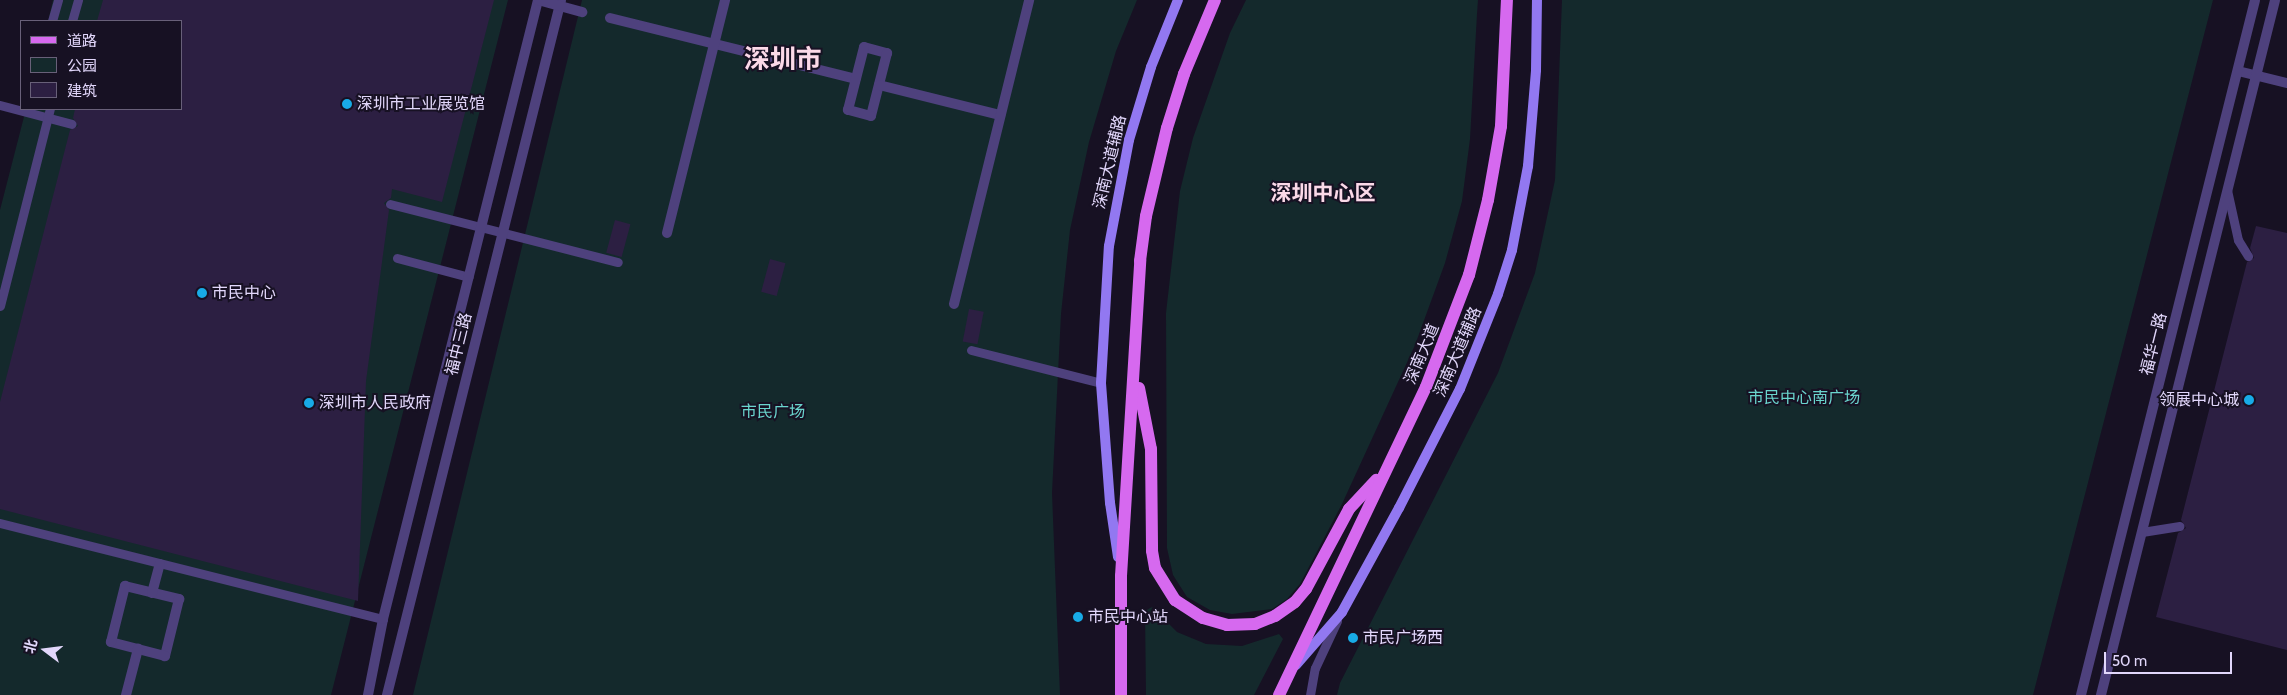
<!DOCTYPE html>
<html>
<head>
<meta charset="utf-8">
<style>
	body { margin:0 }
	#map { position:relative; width:2287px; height:695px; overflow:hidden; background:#171123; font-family:Cabin,"Noto Sans SC",sans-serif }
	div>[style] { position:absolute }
	.green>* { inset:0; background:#14292c }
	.building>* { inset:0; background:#2c1f42; transform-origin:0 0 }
	.service>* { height:9px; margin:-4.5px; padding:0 4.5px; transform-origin:4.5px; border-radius:4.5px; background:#4e417d }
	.pedestrian>* { height:10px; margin:-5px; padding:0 5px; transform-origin:5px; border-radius:5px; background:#4e417d }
	.tertiary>* { height:10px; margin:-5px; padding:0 5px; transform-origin:5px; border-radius:5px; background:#4e417d }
	.secondary>* { height:10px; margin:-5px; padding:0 5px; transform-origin:5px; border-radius:5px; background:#9278f1 }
	.primary>* { height:12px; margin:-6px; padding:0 6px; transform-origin:6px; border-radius:6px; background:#d669ef }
	.pedestrian-bridge>* { height:10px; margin:-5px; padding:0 5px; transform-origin:5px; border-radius:5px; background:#4e417d }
	.dots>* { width:14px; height:14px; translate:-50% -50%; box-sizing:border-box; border:2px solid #171123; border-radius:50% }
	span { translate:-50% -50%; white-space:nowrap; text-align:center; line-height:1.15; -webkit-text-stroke:4px #171123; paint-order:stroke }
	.poi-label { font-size:16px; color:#e2d7fb }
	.left { translate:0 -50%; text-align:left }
	.right { translate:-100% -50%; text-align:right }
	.street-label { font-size:16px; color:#e2d7fb }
	.park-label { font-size:16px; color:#6ad4cd }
	.district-label { font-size:21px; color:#fbd9e8; font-weight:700 }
	.town-label { font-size:26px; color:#fbd9e8; font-weight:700 }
	.legend { position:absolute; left:20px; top:20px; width:162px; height:90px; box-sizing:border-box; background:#171123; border:1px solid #686079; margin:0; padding:6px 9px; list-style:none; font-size:15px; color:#e2d7fb }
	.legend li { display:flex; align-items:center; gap:10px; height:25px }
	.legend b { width:25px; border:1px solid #686079 }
	.north { position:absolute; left:20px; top:625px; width:50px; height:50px; -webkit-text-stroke:4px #171123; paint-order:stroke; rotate:285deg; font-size:14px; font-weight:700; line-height:20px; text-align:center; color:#e2d7fb }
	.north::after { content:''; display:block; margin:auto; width:18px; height:22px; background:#e2d7fb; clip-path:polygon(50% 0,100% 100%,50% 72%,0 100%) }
	.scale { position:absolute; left:2104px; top:652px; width:128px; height:22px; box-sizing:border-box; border:2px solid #e2d7fb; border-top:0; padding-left:6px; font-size:15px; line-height:18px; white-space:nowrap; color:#e2d7fb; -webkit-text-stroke:4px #171123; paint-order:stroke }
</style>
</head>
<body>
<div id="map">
	<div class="green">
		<i style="clip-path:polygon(53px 0,508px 0,331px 695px,0 695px,0 210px,26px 109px,181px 109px,181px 21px,48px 21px)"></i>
		<i style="clip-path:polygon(582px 0,1137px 0,1116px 51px,1089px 142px,1070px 230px,1061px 314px,1052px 493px,1060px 695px,413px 695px)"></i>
		<i style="clip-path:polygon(1246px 0,1478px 0,1477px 14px,1470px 139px,1462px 201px,1445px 263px,1415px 345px,1342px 504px,1300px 584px,1287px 599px,1272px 609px,1232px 614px,1210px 610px,1187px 597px,1173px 575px,1167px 548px,1166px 313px,1180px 191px,1193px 138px,1230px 33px)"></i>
		<i style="clip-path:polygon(1562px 0,2213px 0,2033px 695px,1337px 695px,1340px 683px,1498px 373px,1535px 273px,1555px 180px)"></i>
		<i style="clip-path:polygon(1152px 607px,1177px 632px,1206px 644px,1242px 646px,1279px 634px,1283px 639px,1254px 695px,1146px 695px,1145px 611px)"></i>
	</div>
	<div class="building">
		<i style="clip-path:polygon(103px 0,494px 0,442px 202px,392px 189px,391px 198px,384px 203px,389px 210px,366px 381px,358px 601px,0 509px,0 402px,70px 130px,78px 126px,73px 118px,75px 109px,181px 109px,181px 21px,97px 21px)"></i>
		<i style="left:615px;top:220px;width:16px;height:34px;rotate:15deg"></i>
		<i style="clip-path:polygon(2256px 226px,2287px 233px,2287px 650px,2156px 617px,2178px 533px,2186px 528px,2181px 520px,2247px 262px,2254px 258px,2250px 248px)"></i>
		<i style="left:770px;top:259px;width:16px;height:34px;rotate:15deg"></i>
		<i style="left:969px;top:309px;width:15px;height:33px;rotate:11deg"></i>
	</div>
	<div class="service">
		<i style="left:52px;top:21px;width:22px;rotate:-74deg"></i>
		<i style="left:72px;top:21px;width:22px;rotate:-74deg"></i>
		<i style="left:0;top:105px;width:74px;rotate:14.8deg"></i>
		<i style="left:2227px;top:190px;width:51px;rotate:77.6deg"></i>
		<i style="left:2238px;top:240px;width:19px;rotate:58deg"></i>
		<i style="left:390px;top:204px;width:235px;rotate:14.3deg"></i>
		<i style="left:397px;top:258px;width:74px;rotate:14.8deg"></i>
		<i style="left:0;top:306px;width:203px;rotate:-75.8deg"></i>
		<i style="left:971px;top:350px;width:134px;rotate:14.2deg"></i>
		<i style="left:0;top:523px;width:395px;rotate:14.1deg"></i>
		<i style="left:2142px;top:532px;width:38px;rotate:-9deg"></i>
		<i style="left:1310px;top:695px;width:27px;rotate:-80deg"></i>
		<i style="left:1315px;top:668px;width:52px;rotate:-64.9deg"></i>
	</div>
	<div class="pedestrian">
		<i style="left:610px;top:18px;width:253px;rotate:13.9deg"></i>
		<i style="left:864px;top:47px;width:24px;rotate:15deg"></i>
		<i style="left:887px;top:53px;width:65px;rotate:104.3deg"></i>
		<i style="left:871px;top:116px;width:24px;rotate:-165deg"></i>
		<i style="left:848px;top:110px;width:65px;rotate:-75.7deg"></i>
		<i style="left:879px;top:85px;width:125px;rotate:13.9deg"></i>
		<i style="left:667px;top:233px;width:240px;rotate:-76deg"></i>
		<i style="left:954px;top:304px;width:313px;rotate:-76.1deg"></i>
		<i style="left:125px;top:586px;width:56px;rotate:13.5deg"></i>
		<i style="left:179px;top:599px;width:59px;rotate:103.8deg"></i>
		<i style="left:165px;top:656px;width:56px;rotate:-165.5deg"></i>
		<i style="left:111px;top:642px;width:58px;rotate:-76deg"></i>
		<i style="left:152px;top:593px;width:30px;rotate:-75deg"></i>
		<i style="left:126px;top:695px;width:48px;rotate:-75.4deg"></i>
	</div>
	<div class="tertiary">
		<i style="left:2238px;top:71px;width:50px;rotate:13.8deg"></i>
		<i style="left:368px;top:695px;width:77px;rotate:-78.8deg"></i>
		<i style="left:383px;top:619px;width:638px;rotate:-75.94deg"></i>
		<i style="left:387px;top:695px;width:716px;rotate:-75.94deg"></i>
		<i style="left:2081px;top:695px;width:716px;rotate:-75.94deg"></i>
		<i style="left:2101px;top:695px;width:716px;rotate:-75.94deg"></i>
	</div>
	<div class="secondary">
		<i style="left:1118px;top:557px;width:55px;rotate:-98.4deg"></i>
		<i style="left:1110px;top:503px;width:120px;rotate:-94.3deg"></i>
		<i style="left:1101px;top:383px;width:137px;rotate:-86.7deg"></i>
		<i style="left:1109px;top:246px;width:108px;rotate:-79.3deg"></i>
		<i style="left:1129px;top:140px;width:76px;rotate:-73.2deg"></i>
		<i style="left:1151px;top:67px;width:72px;rotate:-68.1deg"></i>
		<i style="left:1296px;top:665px;width:70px;rotate:-49deg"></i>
		<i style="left:1342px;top:612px;width:119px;rotate:-61.3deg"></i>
		<i style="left:1399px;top:508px;width:134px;rotate:-62.9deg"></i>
		<i style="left:1460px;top:389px;width:102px;rotate:-68.2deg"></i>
		<i style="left:1498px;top:294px;width:46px;rotate:-72.3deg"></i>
		<i style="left:1512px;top:250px;width:86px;rotate:-79.2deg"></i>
		<i style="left:1528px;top:166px;width:96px;rotate:-85.2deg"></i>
		<i style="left:1536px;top:70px;width:70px;rotate:-89.2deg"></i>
	</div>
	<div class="primary">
		<i style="left:1139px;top:388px;width:62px;rotate:78.9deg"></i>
		<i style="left:1151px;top:449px;width:102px;rotate:89.4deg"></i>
		<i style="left:1152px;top:551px;width:17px;rotate:80deg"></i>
		<i style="left:1155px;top:568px;width:38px;rotate:58deg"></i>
		<i style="left:1175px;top:600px;width:33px;rotate:33deg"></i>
		<i style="left:1203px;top:618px;width:25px;rotate:16deg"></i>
		<i style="left:1227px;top:625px;width:28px;rotate:-2deg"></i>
		<i style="left:1255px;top:624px;width:22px;rotate:-22deg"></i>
		<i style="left:1275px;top:616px;width:24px;rotate:-35deg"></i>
		<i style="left:1295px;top:602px;width:17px;rotate:-50deg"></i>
		<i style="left:1306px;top:589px;width:91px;rotate:-61.7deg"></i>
		<i style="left:1349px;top:509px;width:40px;rotate:-47deg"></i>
		<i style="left:1121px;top:695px;width:119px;rotate:-90deg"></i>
		<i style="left:1121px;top:576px;width:316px;rotate:-86.5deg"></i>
		<i style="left:1140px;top:261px;width:45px;rotate:-82.4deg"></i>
		<i style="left:1146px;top:216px;width:90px;rotate:-76.6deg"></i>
		<i style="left:1167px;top:128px;width:57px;rotate:-72.5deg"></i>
		<i style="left:1184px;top:74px;width:80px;rotate:-67.3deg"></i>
		<i style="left:1279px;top:695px;width:341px;rotate:-64.5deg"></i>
		<i style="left:1426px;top:387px;width:120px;rotate:-69deg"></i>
		<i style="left:1469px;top:275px;width:77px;rotate:-75.8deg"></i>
		<i style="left:1488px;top:200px;width:75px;rotate:-80deg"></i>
		<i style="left:1501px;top:126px;width:126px;rotate:-87.3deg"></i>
	</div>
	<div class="pedestrian-bridge">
		<i style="left:538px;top:0;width:46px;rotate:15.3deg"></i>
	</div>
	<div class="dots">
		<i style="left:347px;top:104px;background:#18abe6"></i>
		<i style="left:202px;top:293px;background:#18abe6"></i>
		<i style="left:2249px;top:400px;background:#18abe6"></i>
		<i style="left:309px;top:403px;background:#18abe6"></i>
		<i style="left:1078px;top:617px;background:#18abe6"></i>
		<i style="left:1353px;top:638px;background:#18abe6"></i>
	</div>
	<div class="poi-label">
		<span class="left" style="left:357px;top:104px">深圳市工业展览馆</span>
		<span class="left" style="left:212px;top:293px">市民中心</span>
		<span class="right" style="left:2239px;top:400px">领展中心城</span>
		<span class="left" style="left:319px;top:403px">深圳市人民政府</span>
		<span class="left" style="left:1088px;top:617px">市民中心站</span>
		<span class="left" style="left:1363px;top:638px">市民广场西</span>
	</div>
	<div class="street-label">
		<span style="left:1110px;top:162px;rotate:-77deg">深南大道辅路</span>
		<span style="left:459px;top:344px;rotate:-76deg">福中三路</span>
		<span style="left:2154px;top:344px;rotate:-76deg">福华一路</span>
		<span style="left:1458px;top:352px;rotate:-67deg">深南大道辅路</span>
		<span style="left:1422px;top:354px;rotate:-67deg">深南大道</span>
	</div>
	<div class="park-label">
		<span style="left:1804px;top:398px">市民中心南广场</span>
		<span style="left:773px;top:412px">市民广场</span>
	</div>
	<div class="district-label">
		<span style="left:1323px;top:193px">深圳中心区</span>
	</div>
	<div class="town-label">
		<span style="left:783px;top:60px">深圳市</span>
	</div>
	<ul class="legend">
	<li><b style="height:6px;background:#d669ef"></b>道路</li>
	<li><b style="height:14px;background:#14292c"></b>公园</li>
	<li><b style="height:14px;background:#2c1f42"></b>建筑</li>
	</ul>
	<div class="north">北</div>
	<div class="scale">50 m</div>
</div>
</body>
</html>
